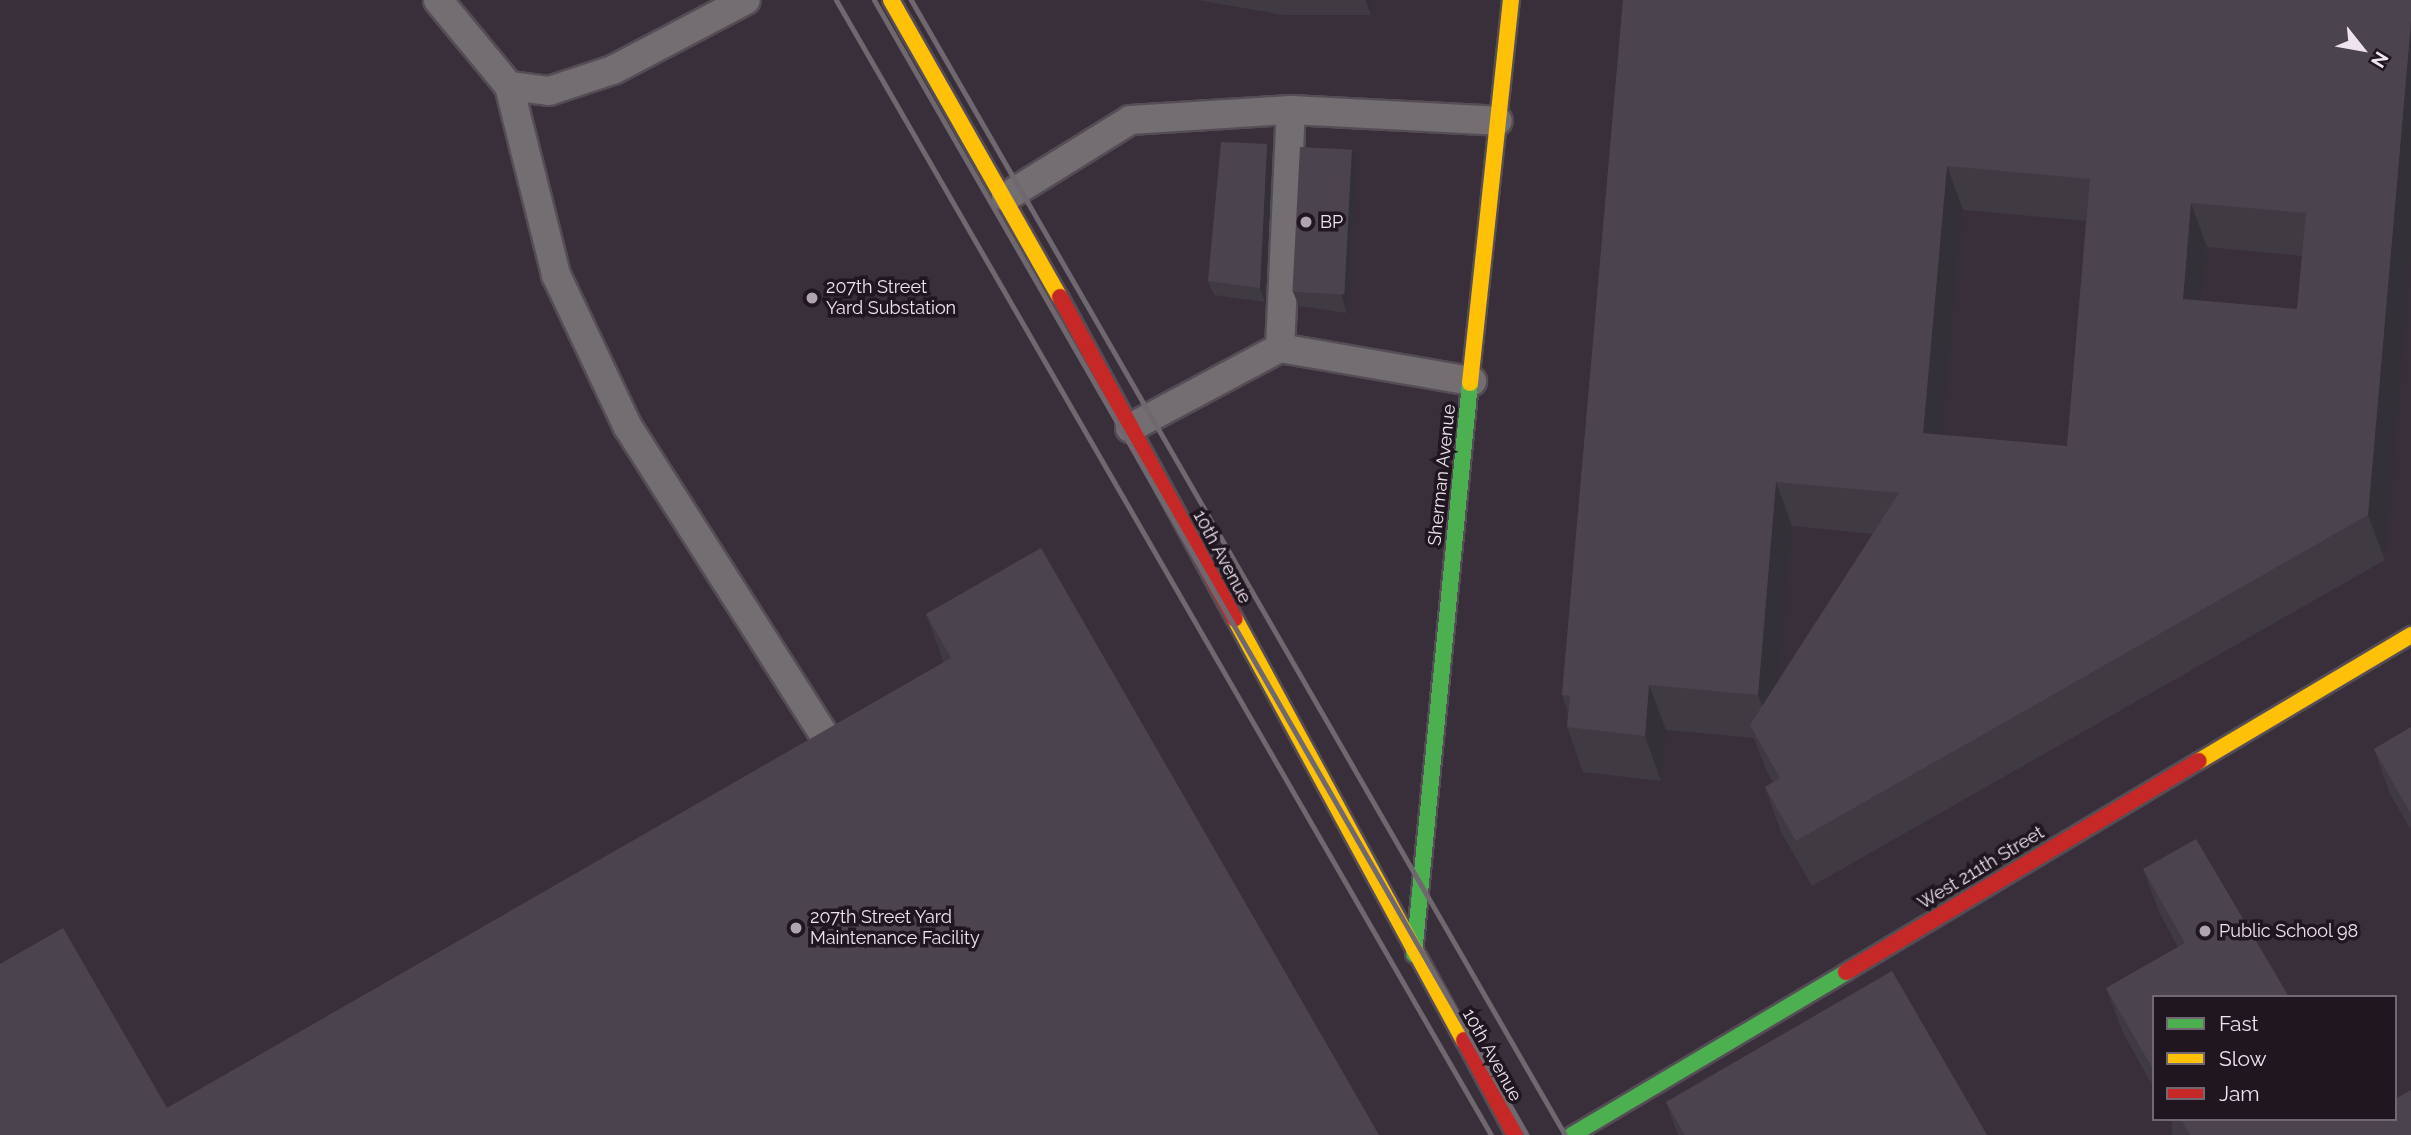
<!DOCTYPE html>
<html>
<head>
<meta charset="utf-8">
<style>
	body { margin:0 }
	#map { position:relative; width:2411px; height:1135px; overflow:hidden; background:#392f3a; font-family:Raleway,sans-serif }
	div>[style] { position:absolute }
	.roads { filter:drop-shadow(2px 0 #554d56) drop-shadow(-2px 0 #554d56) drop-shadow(0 2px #554d56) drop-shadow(0 -2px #554d56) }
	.lane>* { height:28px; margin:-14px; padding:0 14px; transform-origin:14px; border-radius:14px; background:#736e71 }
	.fast>* { height:16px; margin:-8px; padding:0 8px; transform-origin:8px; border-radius:8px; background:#4caf50 }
	.slow>* { height:16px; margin:-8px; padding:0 8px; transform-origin:8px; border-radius:8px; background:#ffc107 }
	.jam>* { height:16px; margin:-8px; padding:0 8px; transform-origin:8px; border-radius:8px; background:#c62828 }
	.rail>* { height:5px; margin:-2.5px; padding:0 2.5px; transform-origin:2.5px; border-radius:2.5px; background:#6f696f }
	.wall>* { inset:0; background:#403a43; transform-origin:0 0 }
	.shaded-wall>* { inset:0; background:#343037 }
	.building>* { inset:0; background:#4b444e; transform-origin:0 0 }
	.dots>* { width:19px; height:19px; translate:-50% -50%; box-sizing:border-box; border:4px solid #1f161f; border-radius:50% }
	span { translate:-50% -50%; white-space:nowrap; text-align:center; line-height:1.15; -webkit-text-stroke:7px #1f161f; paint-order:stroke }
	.poi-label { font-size:18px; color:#efe3f0 }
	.left { translate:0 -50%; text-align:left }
	.street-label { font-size:18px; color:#efe3f0 }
	.legend { position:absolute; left:2152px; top:995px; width:245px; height:126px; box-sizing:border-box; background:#1f161f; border:2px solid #726873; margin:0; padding:9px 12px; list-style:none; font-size:21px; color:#efe3f0 }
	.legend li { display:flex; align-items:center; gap:14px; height:35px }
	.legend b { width:35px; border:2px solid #726873 }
	.north { position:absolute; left:2327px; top:14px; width:70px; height:70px; -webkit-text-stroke:5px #1f161f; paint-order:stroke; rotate:121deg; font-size:19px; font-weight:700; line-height:28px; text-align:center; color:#efe3f0 }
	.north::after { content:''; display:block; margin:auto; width:24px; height:32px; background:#efe3f0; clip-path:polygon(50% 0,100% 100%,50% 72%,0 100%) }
</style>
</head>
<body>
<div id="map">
	<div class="roads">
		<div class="lane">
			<i style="left:438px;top:0;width:112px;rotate:50.5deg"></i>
			<i style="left:509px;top:86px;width:40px;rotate:7.1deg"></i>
			<i style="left:549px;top:91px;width:67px;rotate:-18.2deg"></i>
			<i style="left:613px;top:70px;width:150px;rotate:-27.8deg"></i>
			<i style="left:509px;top:86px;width:195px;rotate:76deg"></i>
			<i style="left:556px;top:275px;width:168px;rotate:64.7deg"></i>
			<i style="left:628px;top:427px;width:363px;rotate:57.5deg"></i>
			<i style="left:1006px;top:197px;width:146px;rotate:-31.8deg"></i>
			<i style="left:1130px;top:120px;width:161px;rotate:-3.6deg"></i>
			<i style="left:1291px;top:110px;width:207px;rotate:3deg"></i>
			<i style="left:1280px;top:348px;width:238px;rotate:-87.4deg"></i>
			<i style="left:1130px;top:428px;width:170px;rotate:-28.1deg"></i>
			<i style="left:1280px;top:348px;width:195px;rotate:9.8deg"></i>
		</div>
		<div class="fast">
			<i style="left:1414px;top:954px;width:574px;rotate:-84.4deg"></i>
			<i style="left:1572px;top:1135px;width:319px;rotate:-30.7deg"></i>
		</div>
		<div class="slow">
			<i style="left:891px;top:0;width:342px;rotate:60.4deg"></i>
			<i style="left:1470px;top:383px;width:385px;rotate:-83.9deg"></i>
			<i style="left:1235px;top:619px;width:479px;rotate:61.5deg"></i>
			<i style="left:2199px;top:761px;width:247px;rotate:-30.7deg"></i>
		</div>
		<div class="jam">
			<i style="left:1060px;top:297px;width:366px;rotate:61.5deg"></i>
			<i style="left:1846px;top:972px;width:411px;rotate:-30.9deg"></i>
			<i style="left:1464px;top:1040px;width:108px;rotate:61.8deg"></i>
		</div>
	</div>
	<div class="rail">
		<i style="left:836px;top:0;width:1310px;rotate:60.01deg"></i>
		<i style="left:874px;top:0;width:1309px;rotate:60.09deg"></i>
		<i style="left:911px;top:0;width:1310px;rotate:60.05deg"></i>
	</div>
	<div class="wall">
		<i style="clip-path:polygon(1198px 0,1372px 0,1371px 15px,1283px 15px)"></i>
		<i style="clip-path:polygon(evenodd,1623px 0,2411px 0,2385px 560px,1812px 886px,1781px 832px,1765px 787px,1773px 782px,1766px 770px,1754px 738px,1666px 730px,1661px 781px,1583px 772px,1567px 727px,1568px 713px,1562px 695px,1623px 0,1963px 210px,2086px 221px,2067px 446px,1943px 435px,1963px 210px,1623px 0,2207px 247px,2302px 256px,2297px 309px,2203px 301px,2207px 247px,1623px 0,1792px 526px,1873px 534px,1779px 679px,1792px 526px)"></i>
		<i style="clip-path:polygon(1267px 144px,1272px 159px,1265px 302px,1214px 295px,1208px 281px)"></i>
		<i style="clip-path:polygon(1357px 164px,1347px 313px,1299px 306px,1293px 292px)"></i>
		<i style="clip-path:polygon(926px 614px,1379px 1135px,0 1135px,167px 1108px,944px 663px)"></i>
		<i style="clip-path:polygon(2411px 727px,2411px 830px,2390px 794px,2374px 749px)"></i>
		<i style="clip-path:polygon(2143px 869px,2289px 997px,2154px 997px,2154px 1088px,2123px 1033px,2106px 988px,2178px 947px,2160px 914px)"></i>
		<i style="clip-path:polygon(1666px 1102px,1987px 1135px,1678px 1135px)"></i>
		<i style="left:2172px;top:1119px;width:223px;height:18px"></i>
	</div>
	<div class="shaded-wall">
		<i style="clip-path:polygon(1365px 0,1372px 0,1371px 15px)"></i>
		<i style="clip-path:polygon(2411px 22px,2411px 255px,2385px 560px,2368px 515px)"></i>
		<i style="clip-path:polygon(1267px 144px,1272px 159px,1265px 302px,1260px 288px)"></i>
		<i style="clip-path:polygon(1352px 150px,1357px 164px,1347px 313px,1342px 298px)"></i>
		<i style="clip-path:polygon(1947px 166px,1963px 210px,1939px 478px,1923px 433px)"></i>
		<i style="clip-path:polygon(2191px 203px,2207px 247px,2199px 344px,2183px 299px)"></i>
		<i style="clip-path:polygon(1776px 482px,1792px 526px,1774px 740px,1758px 695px)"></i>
		<i style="clip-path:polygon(1649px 685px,1666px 730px,1661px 781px,1645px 736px)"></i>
	</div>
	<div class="building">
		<i style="clip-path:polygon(evenodd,1623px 0,2411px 0,2411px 22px,2368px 515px,1796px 841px,1765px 787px,1780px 778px,1750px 725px,1899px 493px,1776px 482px,1758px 695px,1649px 685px,1645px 736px,1567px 727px,1570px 696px,1562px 695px,1623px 0,1947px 166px,2090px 179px,2067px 446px,1923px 433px,1947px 166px,1623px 0,2191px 203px,2306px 213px,2297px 309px,2183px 299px,2191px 203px)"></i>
		<i style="clip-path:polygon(1221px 142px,1267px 144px,1260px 288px,1208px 281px)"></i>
		<i style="left:1300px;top:147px;width:52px;height:145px;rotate:3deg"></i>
		<i style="clip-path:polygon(1041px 548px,1379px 1135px,0 1135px,0 964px,63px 928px,167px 1108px,951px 658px,926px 614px)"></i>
		<i style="clip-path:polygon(2411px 727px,2411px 814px,2374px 749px)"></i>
		<i style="clip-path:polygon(2196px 839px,2289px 997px,2154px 997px,2154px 1071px,2106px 988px,2185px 943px,2143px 869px)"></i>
		<i style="clip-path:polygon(1892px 971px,1987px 1135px,1685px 1135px,1666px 1102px)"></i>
		<i style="clip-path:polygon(2411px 1090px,2411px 1135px,2190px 1135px,2181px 1119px,2395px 1119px,2395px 1099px)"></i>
	</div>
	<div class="dots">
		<i style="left:1306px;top:222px;background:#afa4b0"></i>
		<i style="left:812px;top:298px;background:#afa4b0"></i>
		<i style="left:796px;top:928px;background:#afa4b0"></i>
		<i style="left:2205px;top:931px;background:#afa4b0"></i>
	</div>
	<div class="poi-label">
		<span class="left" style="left:1320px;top:222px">BP</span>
		<span class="left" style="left:826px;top:298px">207th Street<br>Yard Substation</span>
		<span class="left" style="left:810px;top:928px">207th Street Yard<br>Maintenance Facility</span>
		<span class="left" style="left:2219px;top:931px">Public School 98</span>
	</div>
	<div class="street-label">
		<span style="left:1442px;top:475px;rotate:-84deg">Sherman Avenue</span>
		<span style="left:1222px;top:557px;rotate:62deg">10th Avenue</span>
		<span style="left:1981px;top:868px;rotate:-31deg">West 211th Street</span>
		<span style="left:1492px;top:1055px;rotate:61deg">10th Avenue</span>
	</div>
	<ul class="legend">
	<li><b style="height:9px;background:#4caf50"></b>Fast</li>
	<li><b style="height:9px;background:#ffc107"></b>Slow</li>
	<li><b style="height:9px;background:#c62828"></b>Jam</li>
	</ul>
	<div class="north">N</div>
</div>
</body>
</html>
